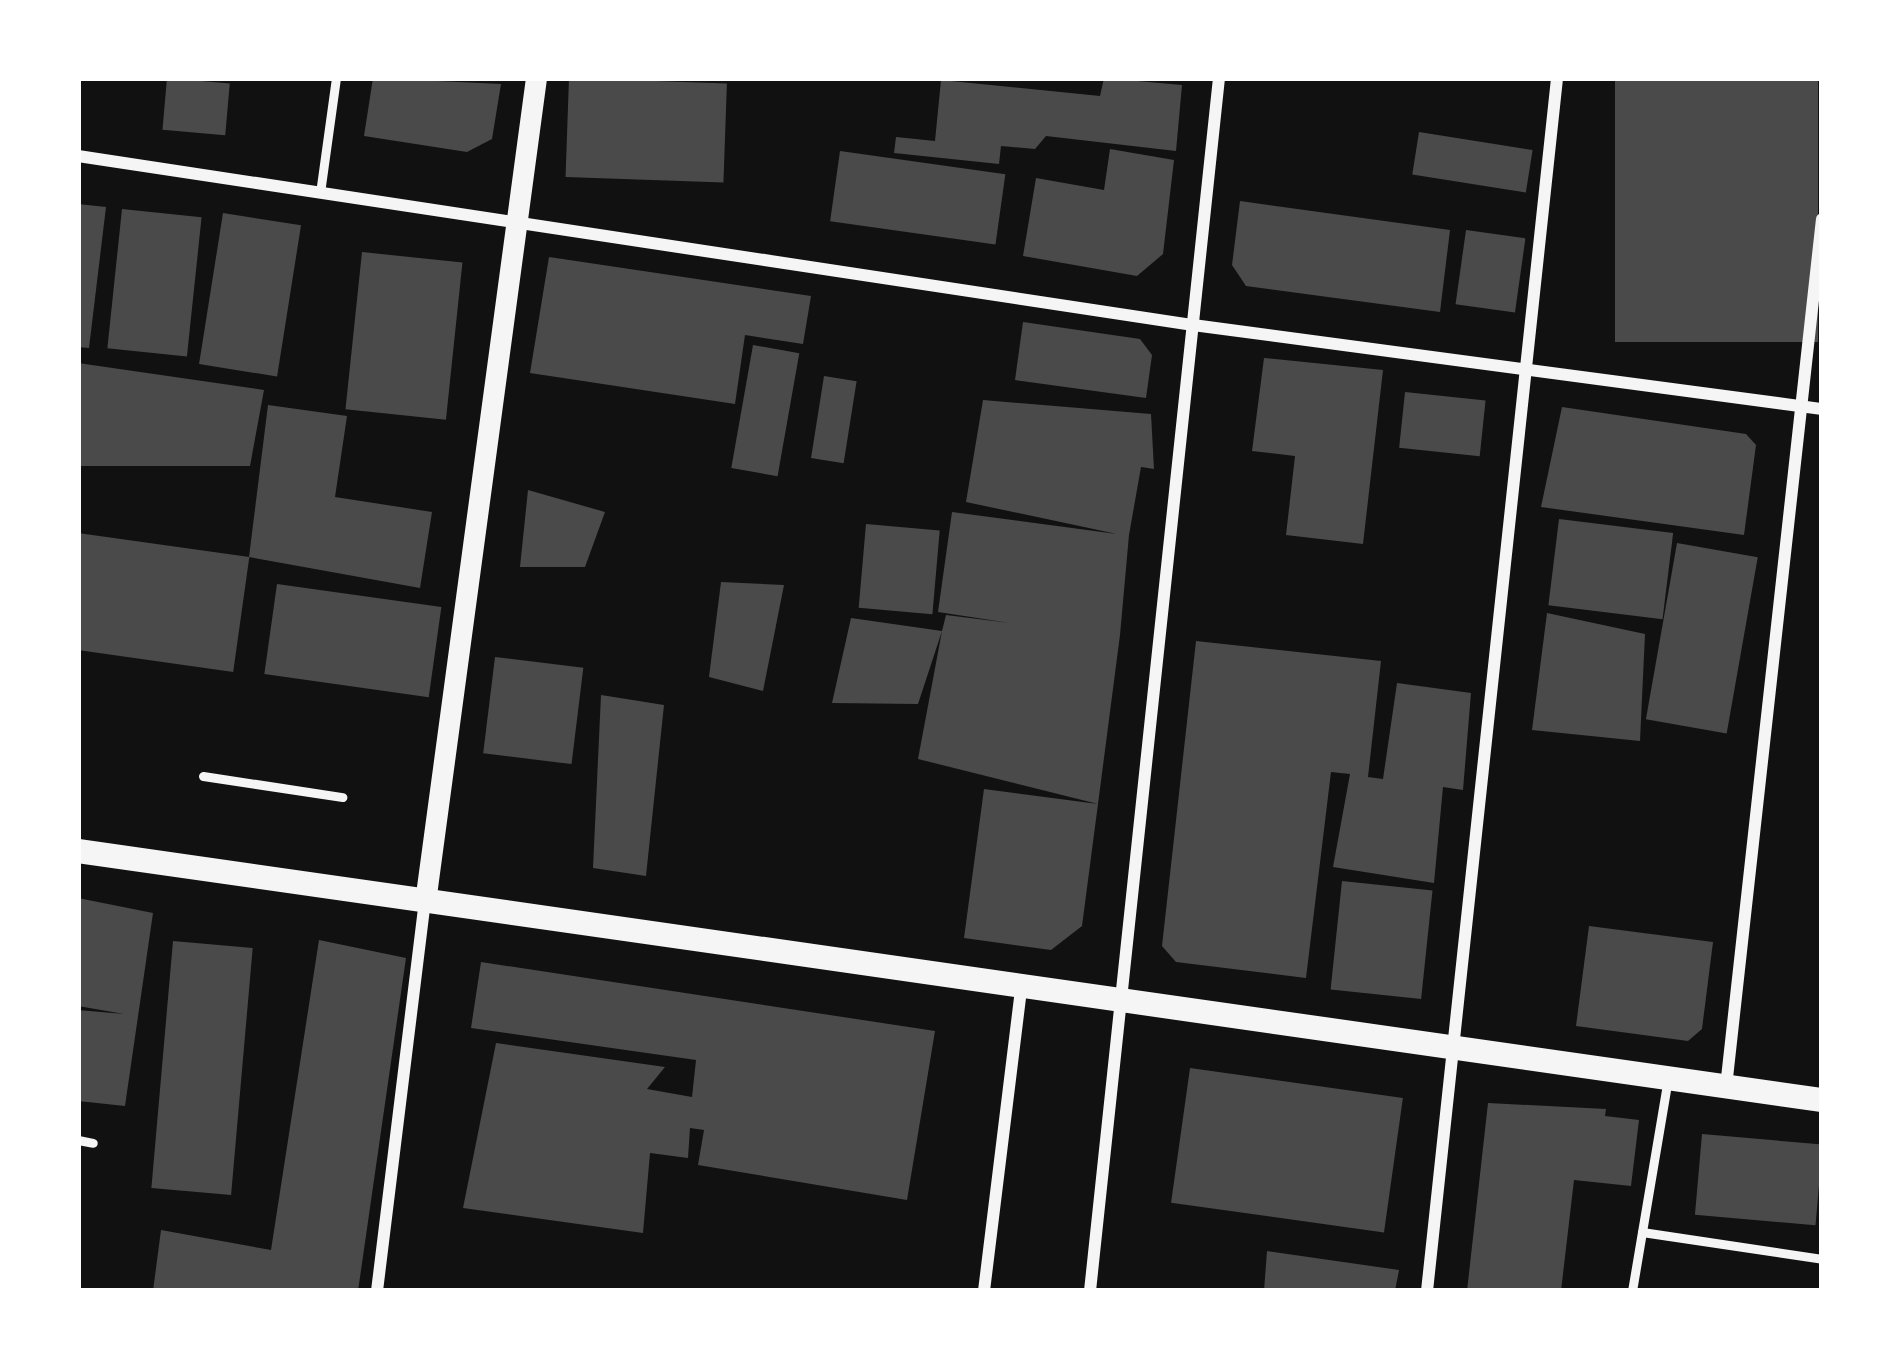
<!DOCTYPE html>
<html>
<head>
<meta charset="utf-8">
<style>
	body { margin:0 }
	#map { position:relative; width:1900px; height:1369px; overflow:hidden; background:#111; font-family:Literata,serif }
	div>[style] { position:absolute }
	.building>* { inset:0; background:#4a4a4a; transform-origin:0 0 }
	.service>* { height:9px; margin:-4.5px; padding:0 4.5px; transform-origin:4.5px; border-radius:4.5px; background:#f5f5f5 }
	.minor>* { height:12px; margin:-6px; padding:0 6px; transform-origin:6px; border-radius:6px; background:#f5f5f5 }
	.tertiary>* { height:21px; margin:-10.5px; padding:0 10.5px; transform-origin:10.5px; border-radius:10.5px; background:#f5f5f5 }
	.secondary>* { height:24px; margin:-12px; padding:0 12px; transform-origin:12px; border-radius:12px; background:#f5f5f5 }
	span { translate:-50% -50%; white-space:nowrap; text-align:center; line-height:1.15; -webkit-text-stroke:9px #fff; paint-order:stroke }
	.frame { position:absolute; inset:0; border:81px solid #fff; pointer-events:none }
</style>
</head>
<body>
<div id="map">
	<div class="building">
		<i style="left:167px;top:78px;width:63px;height:52px;rotate:5deg"></i>
		<i style="clip-path:polygon(373px 78px,501px 84px,492px 139px,467px 152px,364px 136px)"></i>
		<i style="left:569px;top:78px;width:158px;height:99px;rotate:2deg"></i>
		<i style="clip-path:polygon(1104px 78px,1182px 85px,1176px 151px,1046px 136px,1035px 149px,1001px 146px,999px 164px,894px 153px,896px 137px,935px 141px,941px 80px,1100px 96px)"></i>
		<i style="left:1615px;top:78px;width:203px;height:264px"></i>
		<i style="left:1419px;top:132px;width:115px;height:43px;rotate:9deg"></i>
		<i style="clip-path:polygon(1110px 149px,1174px 160px,1163px 254px,1137px 276px,1023px 256px,1036px 178px,1104px 190px)"></i>
		<i style="left:840px;top:151px;width:167px;height:71px;rotate:8deg"></i>
		<i style="clip-path:polygon(1240px 201px,1450px 230px,1440px 312px,1246px 286px,1232px 265px)"></i>
		<i style="clip-path:polygon(78px 204px,106px 207px,89px 348px,78px 347px)"></i>
		<i style="left:122px;top:209px;width:80px;height:140px;rotate:6deg"></i>
		<i style="left:223px;top:213px;width:79px;height:153px;rotate:9deg"></i>
		<i style="left:1466px;top:230px;width:60px;height:75px;rotate:8deg"></i>
		<i style="left:362px;top:252px;width:101px;height:158px;rotate:6deg"></i>
		<i style="clip-path:polygon(549px 257px,811px 296px,803px 344px,745px 335px,735px 404px,530px 373px)"></i>
		<i style="clip-path:polygon(1023px 322px,1140px 339px,1152px 355px,1146px 398px,1015px 380px)"></i>
		<i style="left:753px;top:345px;width:47px;height:125px;rotate:10deg"></i>
		<i style="clip-path:polygon(1264px 358px,1383px 370px,1363px 544px,1286px 535px,1295px 456px,1252px 451px)"></i>
		<i style="clip-path:polygon(78px 363px,264px 390px,250px 466px,78px 466px)"></i>
		<i style="left:824px;top:376px;width:33px;height:83px;rotate:9deg"></i>
		<i style="left:1405px;top:392px;width:81px;height:56px;rotate:6deg"></i>
		<i style="clip-path:polygon(983px 400px,1151px 414px,1154px 469px,1141px 467px,1129px 535px,1120px 635px,1098px 804px,1082px 926px,1051px 950px,964px 938px,984px 789px,1098px 804px,918px 759px,942px 631px,918px 704px,832px 703px,851px 618px,942px 631px,946px 615px,1010px 623px,938px 612px,952px 512px,1117px 534px,966px 502px)"></i>
		<i style="clip-path:polygon(268px 405px,347px 416px,335px 497px,432px 512px,420px 588px,249px 557px)"></i>
		<i style="clip-path:polygon(1562px 407px,1746px 434px,1756px 445px,1744px 535px,1541px 507px)"></i>
		<i style="clip-path:polygon(528px 490px,605px 512px,585px 567px,520px 567px)"></i>
		<i style="left:1559px;top:519px;width:115px;height:87px;rotate:7deg"></i>
		<i style="left:866px;top:524px;width:74px;height:84px;rotate:5deg"></i>
		<i style="left:78px;top:533px;width:173px;height:116px;rotate:8deg"></i>
		<i style="left:1677px;top:543px;width:82px;height:179px;rotate:10deg"></i>
		<i style="clip-path:polygon(721px 582px,784px 585px,763px 691px,709px 677px)"></i>
		<i style="left:277px;top:584px;width:166px;height:91px;rotate:8deg"></i>
		<i style="clip-path:polygon(1547px 613px,1645px 634px,1640px 741px,1532px 730px)"></i>
		<i style="clip-path:polygon(1196px 641px,1381px 661px,1368px 777px,1383px 779px,1397px 683px,1471px 693px,1463px 790px,1443px 787px,1434px 883px,1333px 867px,1350px 774px,1331px 772px,1306px 978px,1176px 962px,1162px 946px)"></i>
		<i style="left:495px;top:657px;width:89px;height:97px;rotate:7deg"></i>
		<i style="clip-path:polygon(601px 695px,664px 705px,646px 876px,593px 868px)"></i>
		<i style="left:1342px;top:881px;width:91px;height:109px;rotate:6deg"></i>
		<i style="clip-path:polygon(78px 898px,153px 913px,125px 1106px,78px 1101px,78px 1010px,124px 1014px,78px 1006px)"></i>
		<i style="clip-path:polygon(1589px 926px,1713px 942px,1702px 1029px,1688px 1041px,1576px 1026px)"></i>
		<i style="clip-path:polygon(319px 940px,406px 958px,358px 1291px,153px 1291px,161px 1230px,271px 1250px)"></i>
		<i style="left:173px;top:941px;width:80px;height:248px;rotate:5deg"></i>
		<i style="clip-path:polygon(481px 962px,935px 1031px,907px 1200px,698px 1165px,704px 1130px,690px 1128px,688px 1158px,650px 1153px,643px 1233px,463px 1208px,496px 1043px,665px 1067px,647px 1089px,692px 1097px,696px 1060px,471px 1028px)"></i>
		<i style="left:1190px;top:1068px;width:215px;height:136px;rotate:8deg"></i>
		<i style="clip-path:polygon(1488px 1103px,1606px 1109px,1605px 1116px,1639px 1120px,1631px 1186px,1574px 1180px,1561px 1291px,1467px 1291px)"></i>
		<i style="left:1702px;top:1134px;width:121px;height:81px;rotate:5deg"></i>
		<i style="clip-path:polygon(1267px 1251px,1399px 1270px,1395px 1291px,1264px 1291px)"></i>
	</div>
	<div class="service">
		<i style="left:320px;top:193px;width:116px;rotate:-82.1deg"></i>
		<i style="left:203px;top:776px;width:141px;rotate:8.6deg"></i>
		<i style="left:78px;top:1140px;width:15px;rotate:11deg"></i>
		<i style="left:1642px;top:1232px;width:182px;rotate:8.5deg"></i>
		<i style="left:1632px;top:1291px;width:215px;rotate:-80.4deg"></i>
	</div>
	<div class="minor">
		<i style="left:78px;top:156px;width:1128px;rotate:8.62deg"></i>
		<i style="left:1193px;top:325px;width:635px;rotate:7.61deg"></i>
		<i style="left:1726px;top:1087px;width:873px;rotate:-83.69deg"></i>
		<i style="left:377px;top:1291px;width:392px;rotate:-83deg"></i>
		<i style="left:984px;top:1291px;width:305px;rotate:-83deg"></i>
		<i style="left:1090px;top:1291px;width:1220px;rotate:-83.93deg"></i>
		<i style="left:1427px;top:1291px;width:1220px;rotate:-83.88deg"></i>
	</div>
	<div class="tertiary">
		<i style="left:425px;top:902px;width:831px;rotate:-82.33deg"></i>
	</div>
	<div class="secondary">
		<i style="left:78px;top:851px;width:1762px;rotate:8.13deg"></i>
	</div>
	<div class="frame"></div>
</div>
</body>
</html>
